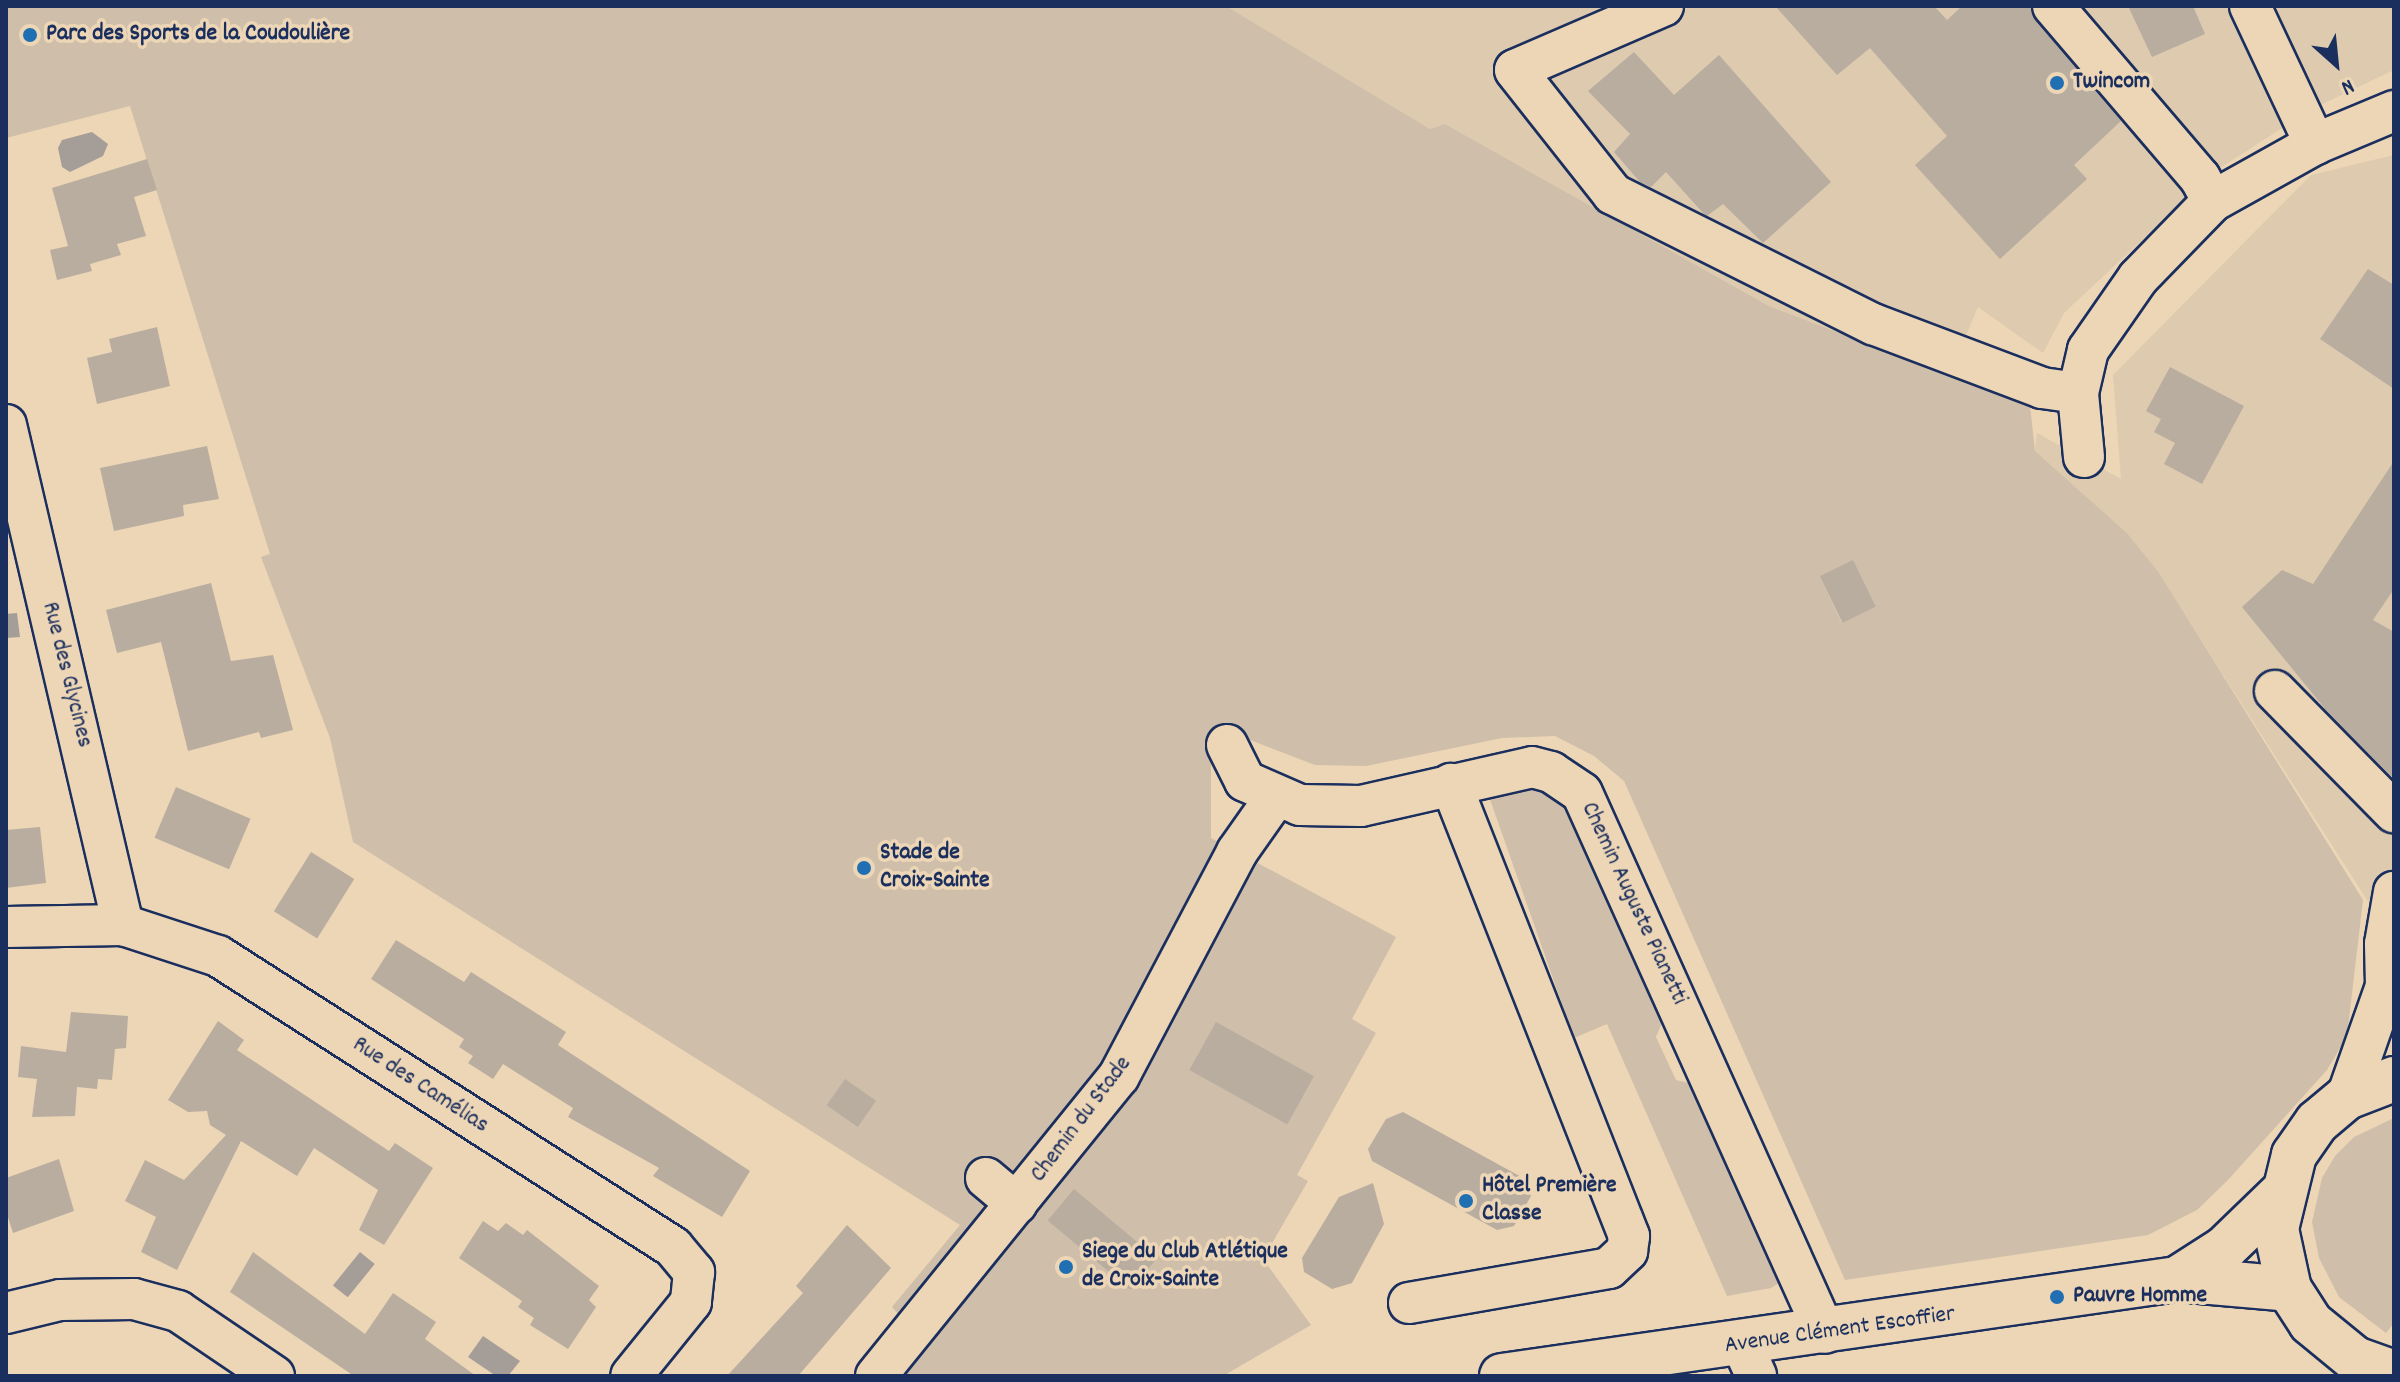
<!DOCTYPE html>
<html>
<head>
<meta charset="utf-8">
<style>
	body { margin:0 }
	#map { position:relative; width:2400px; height:1382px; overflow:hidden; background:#edd6b6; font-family:Dekko,sans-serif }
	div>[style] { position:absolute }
	.built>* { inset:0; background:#ddcaaf }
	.green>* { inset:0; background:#cfbea9 }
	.water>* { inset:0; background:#a59d98; transform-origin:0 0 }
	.building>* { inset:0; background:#b9ada0; transform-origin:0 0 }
	.roads { filter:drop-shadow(2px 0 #1b2f5e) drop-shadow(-2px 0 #1b2f5e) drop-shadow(0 2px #1b2f5e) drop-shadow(0 -2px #1b2f5e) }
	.minor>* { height:40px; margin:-20px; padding:0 20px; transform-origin:20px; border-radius:20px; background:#edd6b6 }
	.major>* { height:44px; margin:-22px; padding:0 22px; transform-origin:22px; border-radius:22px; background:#edd6b6 }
	.dots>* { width:22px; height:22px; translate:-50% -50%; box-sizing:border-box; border:4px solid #edd6b6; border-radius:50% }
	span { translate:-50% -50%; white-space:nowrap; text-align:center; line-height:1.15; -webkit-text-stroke:7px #edd6b6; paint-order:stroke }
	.poi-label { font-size:24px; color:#1b2f5e; font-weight:700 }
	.left { translate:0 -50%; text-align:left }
	.street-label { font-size:24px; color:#1b2f5e }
	.frame { position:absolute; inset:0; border:8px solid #1b2f5e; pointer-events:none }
	.north { position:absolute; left:2296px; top:24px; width:80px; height:80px; -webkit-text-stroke:6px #edd6b6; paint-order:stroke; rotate:153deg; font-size:22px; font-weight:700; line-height:32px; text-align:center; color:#1b2f5e }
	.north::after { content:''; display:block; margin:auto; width:28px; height:36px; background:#1b2f5e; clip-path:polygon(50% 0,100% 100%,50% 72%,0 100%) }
</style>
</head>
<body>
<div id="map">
	<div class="built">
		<i style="clip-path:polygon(1226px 6px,2394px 6px,2394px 70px,2310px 110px,2217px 170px,2064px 313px,2043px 353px,1978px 307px,1950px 374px,1769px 306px,1445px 124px,1430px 129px)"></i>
		<i style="clip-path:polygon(2394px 155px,2394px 942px,2158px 573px,2127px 533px,2035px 451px,2037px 433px,2121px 479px,2113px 375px,2311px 175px)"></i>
	</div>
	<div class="green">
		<i style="clip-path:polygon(evenodd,6px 6px,1226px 6px,1430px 129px,1445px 124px,1769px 306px,2030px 405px,2035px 451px,2127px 533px,2159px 573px,2363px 900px,2347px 1036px,2327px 1070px,2228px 1180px,2197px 1210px,2148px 1235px,1845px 1280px,1624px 781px,1594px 756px,1555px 736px,1502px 738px,1366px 766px,1315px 765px,1245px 738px,1211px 752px,1211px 838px,1396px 937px,1352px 1019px,1376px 1033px,1297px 1175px,1308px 1181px,1263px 1259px,1311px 1325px,1223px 1376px,901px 1376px,900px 1316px,892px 1307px,960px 1225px,353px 842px,330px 738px,261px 557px,270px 554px,130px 106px,6px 138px,6px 6px,1853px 561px,1875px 607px,1842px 623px,1820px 577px,1853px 561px)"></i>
		<i style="clip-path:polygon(1540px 787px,1562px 799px,1578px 819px,1667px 1011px,1656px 1037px,1676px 1080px,1697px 1085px,1781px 1282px,1771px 1288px,1727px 1296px,1607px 1024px,1574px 1038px,1486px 788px)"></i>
		<i style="clip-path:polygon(2394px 1118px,2394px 1323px,2386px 1333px,2339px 1297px,2319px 1258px,2312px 1222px,2322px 1178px,2335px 1156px,2354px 1137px)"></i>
	</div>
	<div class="water">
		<i style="clip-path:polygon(92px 132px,108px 144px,103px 156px,70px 172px,62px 167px,58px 148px,62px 140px)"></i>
		<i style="clip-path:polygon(17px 613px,20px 637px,6px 638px,6px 614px)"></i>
		<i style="left:360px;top:1252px;width:19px;height:43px;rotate:39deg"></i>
		<i style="clip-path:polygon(483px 1336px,520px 1361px,508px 1376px,496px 1376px,468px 1357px)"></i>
	</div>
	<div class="building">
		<i style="clip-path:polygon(1775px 6px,1934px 6px,1947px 20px,1962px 6px,2031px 6px,2036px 21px,2121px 121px,2074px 165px,2087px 179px,2000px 259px,1915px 165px,1947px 136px,1870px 48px,1837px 75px)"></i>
		<i style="clip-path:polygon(2128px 6px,2193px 6px,2205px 34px,2152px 57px)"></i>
		<i style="clip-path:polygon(1634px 52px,1674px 95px,1719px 55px,1831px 182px,1763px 243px,1723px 204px,1707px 216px,1703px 213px,1666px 172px,1651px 187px,1640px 182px,1614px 152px,1630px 134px,1588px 91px)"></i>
		<i style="clip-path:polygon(147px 159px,157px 190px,134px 197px,146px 236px,117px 244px,121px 255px,90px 264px,92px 271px,57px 280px,50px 250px,68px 246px,52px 188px)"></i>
		<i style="clip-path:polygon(2368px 269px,2394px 285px,2394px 389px,2320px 339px)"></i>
		<i style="clip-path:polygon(157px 327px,170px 386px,97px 404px,87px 358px,112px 352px,109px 339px)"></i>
		<i style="clip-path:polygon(2170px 367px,2244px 406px,2202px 484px,2164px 464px,2175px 443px,2154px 432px,2161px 419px,2146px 411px)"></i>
		<i style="clip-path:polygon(207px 446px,219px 499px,183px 505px,184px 516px,114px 531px,100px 468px)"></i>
		<i style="clip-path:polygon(2394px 461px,2394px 589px,2373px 620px,2394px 632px,2394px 779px,2326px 710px,2242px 607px,2282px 570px,2313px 584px)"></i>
		<i style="left:1853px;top:560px;width:52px;height:37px;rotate:64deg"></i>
		<i style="clip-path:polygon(211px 583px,231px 661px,273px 655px,293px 730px,261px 738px,259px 732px,188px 751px,161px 642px,117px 653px,106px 610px)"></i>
		<i style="left:176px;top:787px;width:81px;height:55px;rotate:23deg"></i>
		<i style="clip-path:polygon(40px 827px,46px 883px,6px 888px,6px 830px)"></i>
		<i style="left:311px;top:852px;width:51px;height:70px;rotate:32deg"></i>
		<i style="clip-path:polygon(396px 940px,464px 982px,471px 972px,566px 1032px,558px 1045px,750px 1171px,722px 1217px,653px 1176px,659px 1168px,568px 1117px,573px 1108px,503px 1064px,493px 1079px,468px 1063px,473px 1056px,459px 1047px,464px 1039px,371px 979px)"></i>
		<i style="clip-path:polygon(71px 1012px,128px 1016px,126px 1048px,115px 1049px,112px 1080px,98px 1079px,97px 1089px,77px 1087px,75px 1116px,32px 1117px,37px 1079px,18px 1077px,21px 1046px,66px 1052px)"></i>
		<i style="clip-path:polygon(218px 1021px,244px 1040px,237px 1050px,389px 1151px,395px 1143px,433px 1168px,384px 1245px,359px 1230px,378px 1190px,314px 1148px,297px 1176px,241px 1141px,177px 1270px,141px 1252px,156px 1217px,125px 1201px,145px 1160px,184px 1180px,226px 1135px,210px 1125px,207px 1111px,188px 1112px,168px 1100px)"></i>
		<i style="left:1216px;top:1022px;width:112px;height:55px;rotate:29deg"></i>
		<i style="left:845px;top:1079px;width:38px;height:32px;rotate:35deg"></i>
		<i style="clip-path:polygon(1403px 1112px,1525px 1179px,1531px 1196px,1514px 1226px,1497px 1230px,1372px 1161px,1368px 1149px,1386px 1119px)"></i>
		<i style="clip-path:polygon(59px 1159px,74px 1211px,13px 1233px,6px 1211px,6px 1178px)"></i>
		<i style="clip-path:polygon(1373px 1183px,1384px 1224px,1352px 1283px,1332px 1289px,1304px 1272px,1302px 1258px,1339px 1197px)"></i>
		<i style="left:1074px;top:1189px;width:108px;height:41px;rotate:40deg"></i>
		<i style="clip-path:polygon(483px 1221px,498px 1231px,506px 1223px,523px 1235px,527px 1230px,599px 1286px,589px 1300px,596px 1307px,568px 1349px,530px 1325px,534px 1318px,518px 1307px,522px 1301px,459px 1258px)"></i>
		<i style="clip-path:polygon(847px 1225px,891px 1268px,798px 1376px,727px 1376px,803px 1293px,796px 1286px)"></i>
		<i style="clip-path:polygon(253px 1252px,365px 1334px,393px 1293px,436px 1322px,425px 1339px,476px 1376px,354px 1376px,230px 1292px)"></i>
	</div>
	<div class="roads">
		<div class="minor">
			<i style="left:1663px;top:6px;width:161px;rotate:156.6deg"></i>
			<i style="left:1515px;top:70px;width:158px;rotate:51.7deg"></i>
			<i style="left:1613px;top:194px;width:291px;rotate:26.6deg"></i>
			<i style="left:1873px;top:324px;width:181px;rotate:20.7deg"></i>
			<i style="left:2042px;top:388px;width:36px;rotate:8deg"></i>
			<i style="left:2053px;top:6px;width:226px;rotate:49.5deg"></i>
			<i style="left:2200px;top:178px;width:26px;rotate:61deg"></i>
			<i style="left:2250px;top:6px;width:153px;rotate:64.8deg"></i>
			<i style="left:6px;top:425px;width:514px;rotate:76.83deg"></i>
			<i style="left:2084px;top:457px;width:64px;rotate:-95.4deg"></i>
			<i style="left:2078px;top:393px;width:44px;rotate:-76.9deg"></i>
			<i style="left:2088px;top:350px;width:88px;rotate:-55.2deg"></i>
			<i style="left:2138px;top:278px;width:107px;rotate:-45.8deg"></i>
			<i style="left:2213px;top:201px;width:117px;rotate:-29.2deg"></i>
			<i style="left:2315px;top:144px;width:86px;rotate:-22.7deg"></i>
			<i style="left:2275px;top:691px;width:170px;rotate:45.5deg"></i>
			<i style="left:1227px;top:745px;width:40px;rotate:63.4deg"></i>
			<i style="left:1245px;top:781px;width:60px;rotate:23.6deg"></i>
			<i style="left:1300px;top:805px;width:61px;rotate:0.9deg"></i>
			<i style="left:1361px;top:806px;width:175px;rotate:-12.8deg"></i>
			<i style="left:1532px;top:767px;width:20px;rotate:15deg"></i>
			<i style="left:1551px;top:772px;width:37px;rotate:34deg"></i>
			<i style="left:1582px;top:793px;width:592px;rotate:65.77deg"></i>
			<i style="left:6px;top:927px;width:117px;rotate:-1deg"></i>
			<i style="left:123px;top:925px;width:100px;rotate:18.1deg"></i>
			<i style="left:218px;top:956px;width:540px;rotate:32.6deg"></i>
			<i style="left:673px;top:1247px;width:33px;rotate:50deg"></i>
			<i style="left:694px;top:1272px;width:30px;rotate:96deg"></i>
			<i style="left:691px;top:1302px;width:95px;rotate:129deg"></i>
			<i style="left:2386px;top:986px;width:42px;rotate:-91.4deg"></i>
			<i style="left:2385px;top:944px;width:53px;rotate:-80.2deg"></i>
			<i style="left:2347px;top:1097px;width:118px;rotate:-70.6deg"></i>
			<i style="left:2386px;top:986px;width:16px;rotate:60deg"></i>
			<i style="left:986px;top:1178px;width:40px;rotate:40deg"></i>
			<i style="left:1409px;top:1303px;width:203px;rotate:-9.9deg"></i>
			<i style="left:1609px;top:1268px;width:25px;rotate:-43deg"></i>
			<i style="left:1627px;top:1251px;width:15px;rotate:-82deg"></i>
			<i style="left:1629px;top:1236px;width:486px;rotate:-111.5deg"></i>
			<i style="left:6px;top:1313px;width:56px;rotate:-13.5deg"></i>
			<i style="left:60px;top:1300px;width:74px;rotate:-0.8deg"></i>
			<i style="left:134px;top:1299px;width:46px;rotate:15.3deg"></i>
			<i style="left:178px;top:1311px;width:116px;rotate:34.1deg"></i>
			<i style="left:1742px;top:1344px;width:35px;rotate:66deg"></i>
			<i style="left:876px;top:1376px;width:386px;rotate:-51deg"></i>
			<i style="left:1119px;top:1076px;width:253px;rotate:-62.2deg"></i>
			<i style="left:1237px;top:852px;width:66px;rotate:-54.9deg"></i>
		</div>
		<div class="major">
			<i style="left:2394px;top:1079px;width:50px;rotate:159deg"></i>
			<i style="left:2347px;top:1097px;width:39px;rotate:140deg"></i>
			<i style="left:2317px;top:1122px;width:40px;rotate:124.9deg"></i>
			<i style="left:2294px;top:1155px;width:76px;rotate:103.7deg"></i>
			<i style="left:2276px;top:1229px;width:61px;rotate:77.8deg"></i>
			<i style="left:2289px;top:1289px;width:40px;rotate:57.1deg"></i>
			<i style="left:2311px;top:1323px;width:57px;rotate:39.3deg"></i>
			<i style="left:2355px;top:1359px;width:41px;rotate:19.7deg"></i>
			<i style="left:2177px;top:1279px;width:56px;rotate:-32.6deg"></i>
			<i style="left:2224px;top:1249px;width:78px;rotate:-44deg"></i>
			<i style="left:1502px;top:1376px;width:682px;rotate:-8.18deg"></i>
			<i style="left:2177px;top:1279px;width:112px;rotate:5.1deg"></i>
		</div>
	</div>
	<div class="dots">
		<i style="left:30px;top:35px;background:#1f6fb2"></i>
		<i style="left:2057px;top:83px;background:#1f6fb2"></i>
		<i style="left:864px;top:868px;background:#1f6fb2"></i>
		<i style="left:1466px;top:1201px;background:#1f6fb2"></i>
		<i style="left:1066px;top:1267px;background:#1f6fb2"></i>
		<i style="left:2057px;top:1297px;background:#1f6fb2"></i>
	</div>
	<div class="poi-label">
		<span class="left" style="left:46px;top:35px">Parc des Sports de la Coudoulière</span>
		<span class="left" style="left:2073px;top:83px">Twincom</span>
		<span class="left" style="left:880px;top:868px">Stade de<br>Croix-Sainte</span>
		<span class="left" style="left:1482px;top:1201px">Hôtel Première<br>Classe</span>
		<span class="left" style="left:1082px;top:1267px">Siege du Club Atlétique<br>de Croix-Sainte</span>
		<span class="left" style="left:2073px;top:1297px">Pauvre Homme</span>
	</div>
	<div class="street-label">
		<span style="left:66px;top:675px;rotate:76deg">Rue des Glycines</span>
		<span style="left:1633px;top:904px;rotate:65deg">Chemin Auguste Pianetti</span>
		<span style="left:420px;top:1086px;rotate:33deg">Rue des Camélias</span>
		<span style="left:1082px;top:1120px;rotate:-53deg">Chemin du Stade</span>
		<span style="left:1840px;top:1331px;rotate:-8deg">Avenue Clément Escoffier</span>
	</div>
	<div class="frame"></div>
	<div class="north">N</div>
</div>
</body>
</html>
